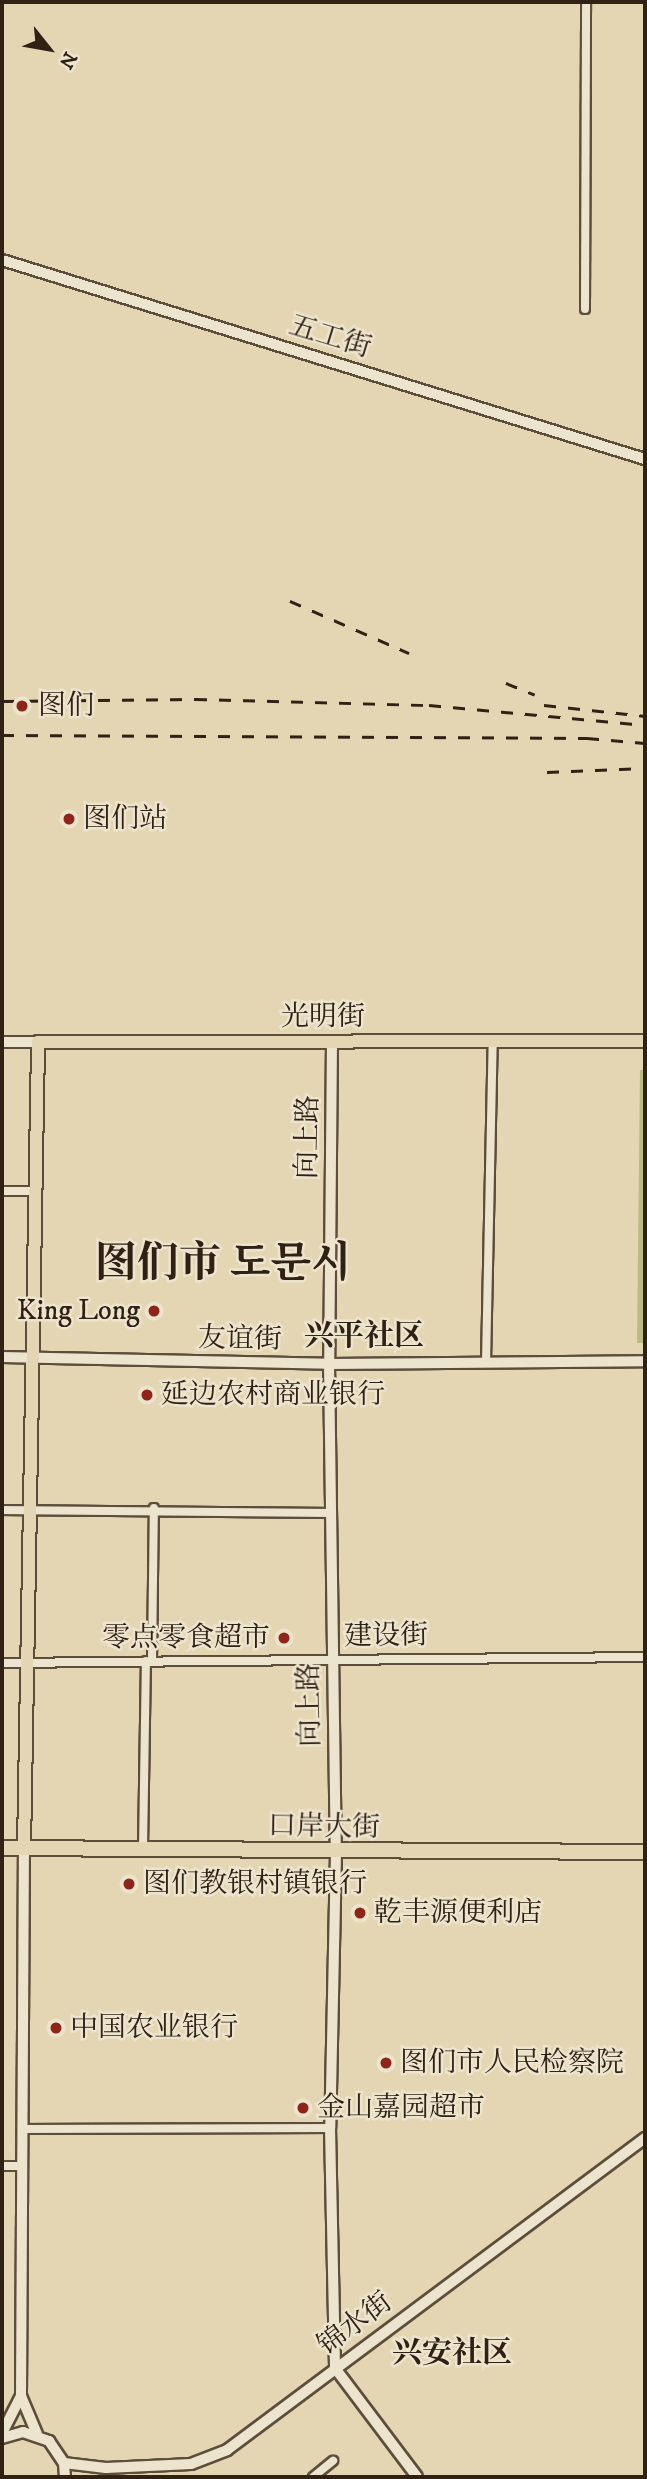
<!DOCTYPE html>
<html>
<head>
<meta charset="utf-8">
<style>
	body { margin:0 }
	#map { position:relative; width:647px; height:2479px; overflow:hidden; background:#e4d6b3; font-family:"IM FELL DW Pica","Noto Serif SC","Noto Serif KR",serif }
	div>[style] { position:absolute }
	.green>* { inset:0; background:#bcbb87 }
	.roads { filter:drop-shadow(2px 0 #5d4e3c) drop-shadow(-2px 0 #5d4e3c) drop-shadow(0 2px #5d4e3c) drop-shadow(0 -2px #5d4e3c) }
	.minor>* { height:8px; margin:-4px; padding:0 4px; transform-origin:4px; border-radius:4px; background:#ede4ce }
	.tertiary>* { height:10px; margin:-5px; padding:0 5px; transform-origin:5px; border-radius:5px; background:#ede4ce }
	.secondary>* { height:10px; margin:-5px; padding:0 5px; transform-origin:5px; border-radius:5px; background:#ede4ce }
	.primary>* { height:12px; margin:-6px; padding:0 6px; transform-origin:6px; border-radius:6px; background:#e4d6b3 }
	.trunk>* { height:14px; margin:-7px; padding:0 7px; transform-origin:7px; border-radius:7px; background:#e4d6b3 }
	.rail>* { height:2.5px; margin-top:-1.25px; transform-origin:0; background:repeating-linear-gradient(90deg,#302115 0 12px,transparent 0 24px) }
	.dots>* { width:19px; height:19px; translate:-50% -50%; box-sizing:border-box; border:4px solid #ede4ce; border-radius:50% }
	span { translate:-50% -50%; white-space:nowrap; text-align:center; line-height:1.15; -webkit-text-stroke:5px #ede4ce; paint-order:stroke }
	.street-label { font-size:28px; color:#302115 }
	.poi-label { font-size:28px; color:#302115 }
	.left { translate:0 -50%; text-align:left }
	.right { translate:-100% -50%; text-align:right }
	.neighbourhood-label { font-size:30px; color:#302115; font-weight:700 }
	.town-label { font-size:42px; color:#302115; font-weight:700 }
	.frame { position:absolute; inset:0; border:4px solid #302115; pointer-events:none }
	.north { position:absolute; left:14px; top:14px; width:70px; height:70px; -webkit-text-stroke:5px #ede4ce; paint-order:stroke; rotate:121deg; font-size:19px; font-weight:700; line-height:28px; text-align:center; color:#302115 }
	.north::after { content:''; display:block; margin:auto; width:24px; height:32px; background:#302115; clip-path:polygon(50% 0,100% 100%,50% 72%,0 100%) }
</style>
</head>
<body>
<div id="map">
	<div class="green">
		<i style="clip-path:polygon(640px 1070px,645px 1070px,645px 1343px,637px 1343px)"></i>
	</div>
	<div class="roads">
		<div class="minor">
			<i style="left:585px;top:309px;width:307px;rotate:-89.8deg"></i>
			<i style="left:2px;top:1191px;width:34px"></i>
			<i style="left:486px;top:1362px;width:321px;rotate:-88.8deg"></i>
			<i style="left:2px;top:1510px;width:327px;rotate:0.5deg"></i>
			<i style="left:152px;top:1661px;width:153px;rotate:-89.3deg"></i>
			<i style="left:2px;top:1663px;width:643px;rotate:-0.53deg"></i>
			<i style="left:143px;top:1848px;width:187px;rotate:-89.1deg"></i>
			<i style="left:22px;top:2129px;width:308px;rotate:-0.2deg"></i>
			<i style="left:2px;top:2166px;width:20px"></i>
			<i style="left:313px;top:2477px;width:26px;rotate:-39deg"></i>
		</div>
		<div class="tertiary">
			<i style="left:332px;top:1041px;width:323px;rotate:90.5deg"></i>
			<i style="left:329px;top:1364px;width:489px;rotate:89.2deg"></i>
			<i style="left:336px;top:1853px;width:275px;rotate:91.2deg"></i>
			<i style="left:330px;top:2128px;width:240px;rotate:88.8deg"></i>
			<i style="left:335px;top:2368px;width:136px;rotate:53deg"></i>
			<i style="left:2px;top:1357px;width:327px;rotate:1.2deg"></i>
			<i style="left:329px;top:1364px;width:316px;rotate:-0.5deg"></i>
		</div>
		<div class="secondary">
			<i style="left:2px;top:260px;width:673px;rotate:17.2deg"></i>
			<i style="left:2px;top:1042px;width:36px"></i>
			<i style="left:21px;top:2396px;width:548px;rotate:-89.69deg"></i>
			<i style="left:2px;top:2433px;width:42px;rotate:-62.8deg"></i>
			<i style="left:21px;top:2396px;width:41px;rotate:67.2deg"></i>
			<i style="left:2px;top:2438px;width:22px;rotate:-16deg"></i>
			<i style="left:23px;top:2432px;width:28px;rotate:19deg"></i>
			<i style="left:49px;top:2441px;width:27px;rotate:56deg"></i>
			<i style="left:64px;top:2463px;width:14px;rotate:86deg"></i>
			<i style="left:64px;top:2463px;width:42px;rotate:6.8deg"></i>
			<i style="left:106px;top:2468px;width:85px;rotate:-2.7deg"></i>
			<i style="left:191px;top:2464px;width:39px;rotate:-21deg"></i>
			<i style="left:227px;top:2450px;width:522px;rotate:-36.74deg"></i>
		</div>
		<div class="primary">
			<i style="left:24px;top:1848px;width:806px;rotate:-89deg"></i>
			<i style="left:38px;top:1042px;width:607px;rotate:-0.09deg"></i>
		</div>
		<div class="trunk">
			<i style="left:2px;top:1848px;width:643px;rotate:0.36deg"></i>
		</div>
	</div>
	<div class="rail">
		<i style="left:290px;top:601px;width:130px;rotate:23.6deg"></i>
		<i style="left:506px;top:683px;width:31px;rotate:22deg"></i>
		<i style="left:2px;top:701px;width:193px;rotate:-0.6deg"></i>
		<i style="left:195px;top:699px;width:234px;rotate:1.5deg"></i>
		<i style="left:429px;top:705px;width:217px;rotate:5.3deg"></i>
		<i style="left:544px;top:705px;width:102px;rotate:6.2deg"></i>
		<i style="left:2px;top:735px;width:585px;rotate:0.29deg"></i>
		<i style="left:587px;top:738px;width:58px;rotate:4.9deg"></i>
		<i style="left:547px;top:772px;width:98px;rotate:-2.3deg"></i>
	</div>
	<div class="dots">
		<i style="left:22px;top:706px;background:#8f2418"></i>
		<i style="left:69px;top:819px;background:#8f2418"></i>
		<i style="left:154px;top:1311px;background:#8f2418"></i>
		<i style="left:147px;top:1395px;background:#8f2418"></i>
		<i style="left:284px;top:1638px;background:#8f2418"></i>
		<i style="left:129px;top:1884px;background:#8f2418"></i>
		<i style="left:360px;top:1913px;background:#8f2418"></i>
		<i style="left:56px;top:2028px;background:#8f2418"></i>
		<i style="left:386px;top:2063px;background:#8f2418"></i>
		<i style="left:303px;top:2108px;background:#8f2418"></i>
	</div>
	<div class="street-label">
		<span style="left:330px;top:337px;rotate:17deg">五工街</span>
		<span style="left:323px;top:1017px">光明街</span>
		<span style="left:308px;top:1137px;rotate:-89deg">向上路</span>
		<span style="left:240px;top:1339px;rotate:1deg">友谊街</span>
		<span style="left:386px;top:1636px;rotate:-1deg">建设街</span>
		<span style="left:310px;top:1705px;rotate:-91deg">向上路</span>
		<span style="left:324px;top:1827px;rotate:1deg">口岸大街</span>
		<span style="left:355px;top:2324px;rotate:-37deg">锦水街</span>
	</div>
	<div class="poi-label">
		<span class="left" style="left:38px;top:706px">图们</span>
		<span class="left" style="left:83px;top:819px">图们站</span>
		<span class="right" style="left:140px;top:1311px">King Long</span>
		<span class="left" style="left:161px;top:1395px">延边农村商业银行</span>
		<span class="right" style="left:270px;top:1638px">零点零食超市</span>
		<span class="left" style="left:143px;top:1884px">图们教银村镇银行</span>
		<span class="left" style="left:374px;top:1913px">乾丰源便利店</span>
		<span class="left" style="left:70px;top:2028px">中国农业银行</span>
		<span class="left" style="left:400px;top:2063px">图们市人民检察院</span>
		<span class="left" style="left:317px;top:2108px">金山嘉园超市</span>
	</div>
	<div class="neighbourhood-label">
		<span style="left:364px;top:1337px">兴平社区</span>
		<span style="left:452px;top:2354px">兴安社区</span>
	</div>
	<div class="town-label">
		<span style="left:223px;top:1264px">图们市 도문시</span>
	</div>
	<div class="frame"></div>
	<div class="north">N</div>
</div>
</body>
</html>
